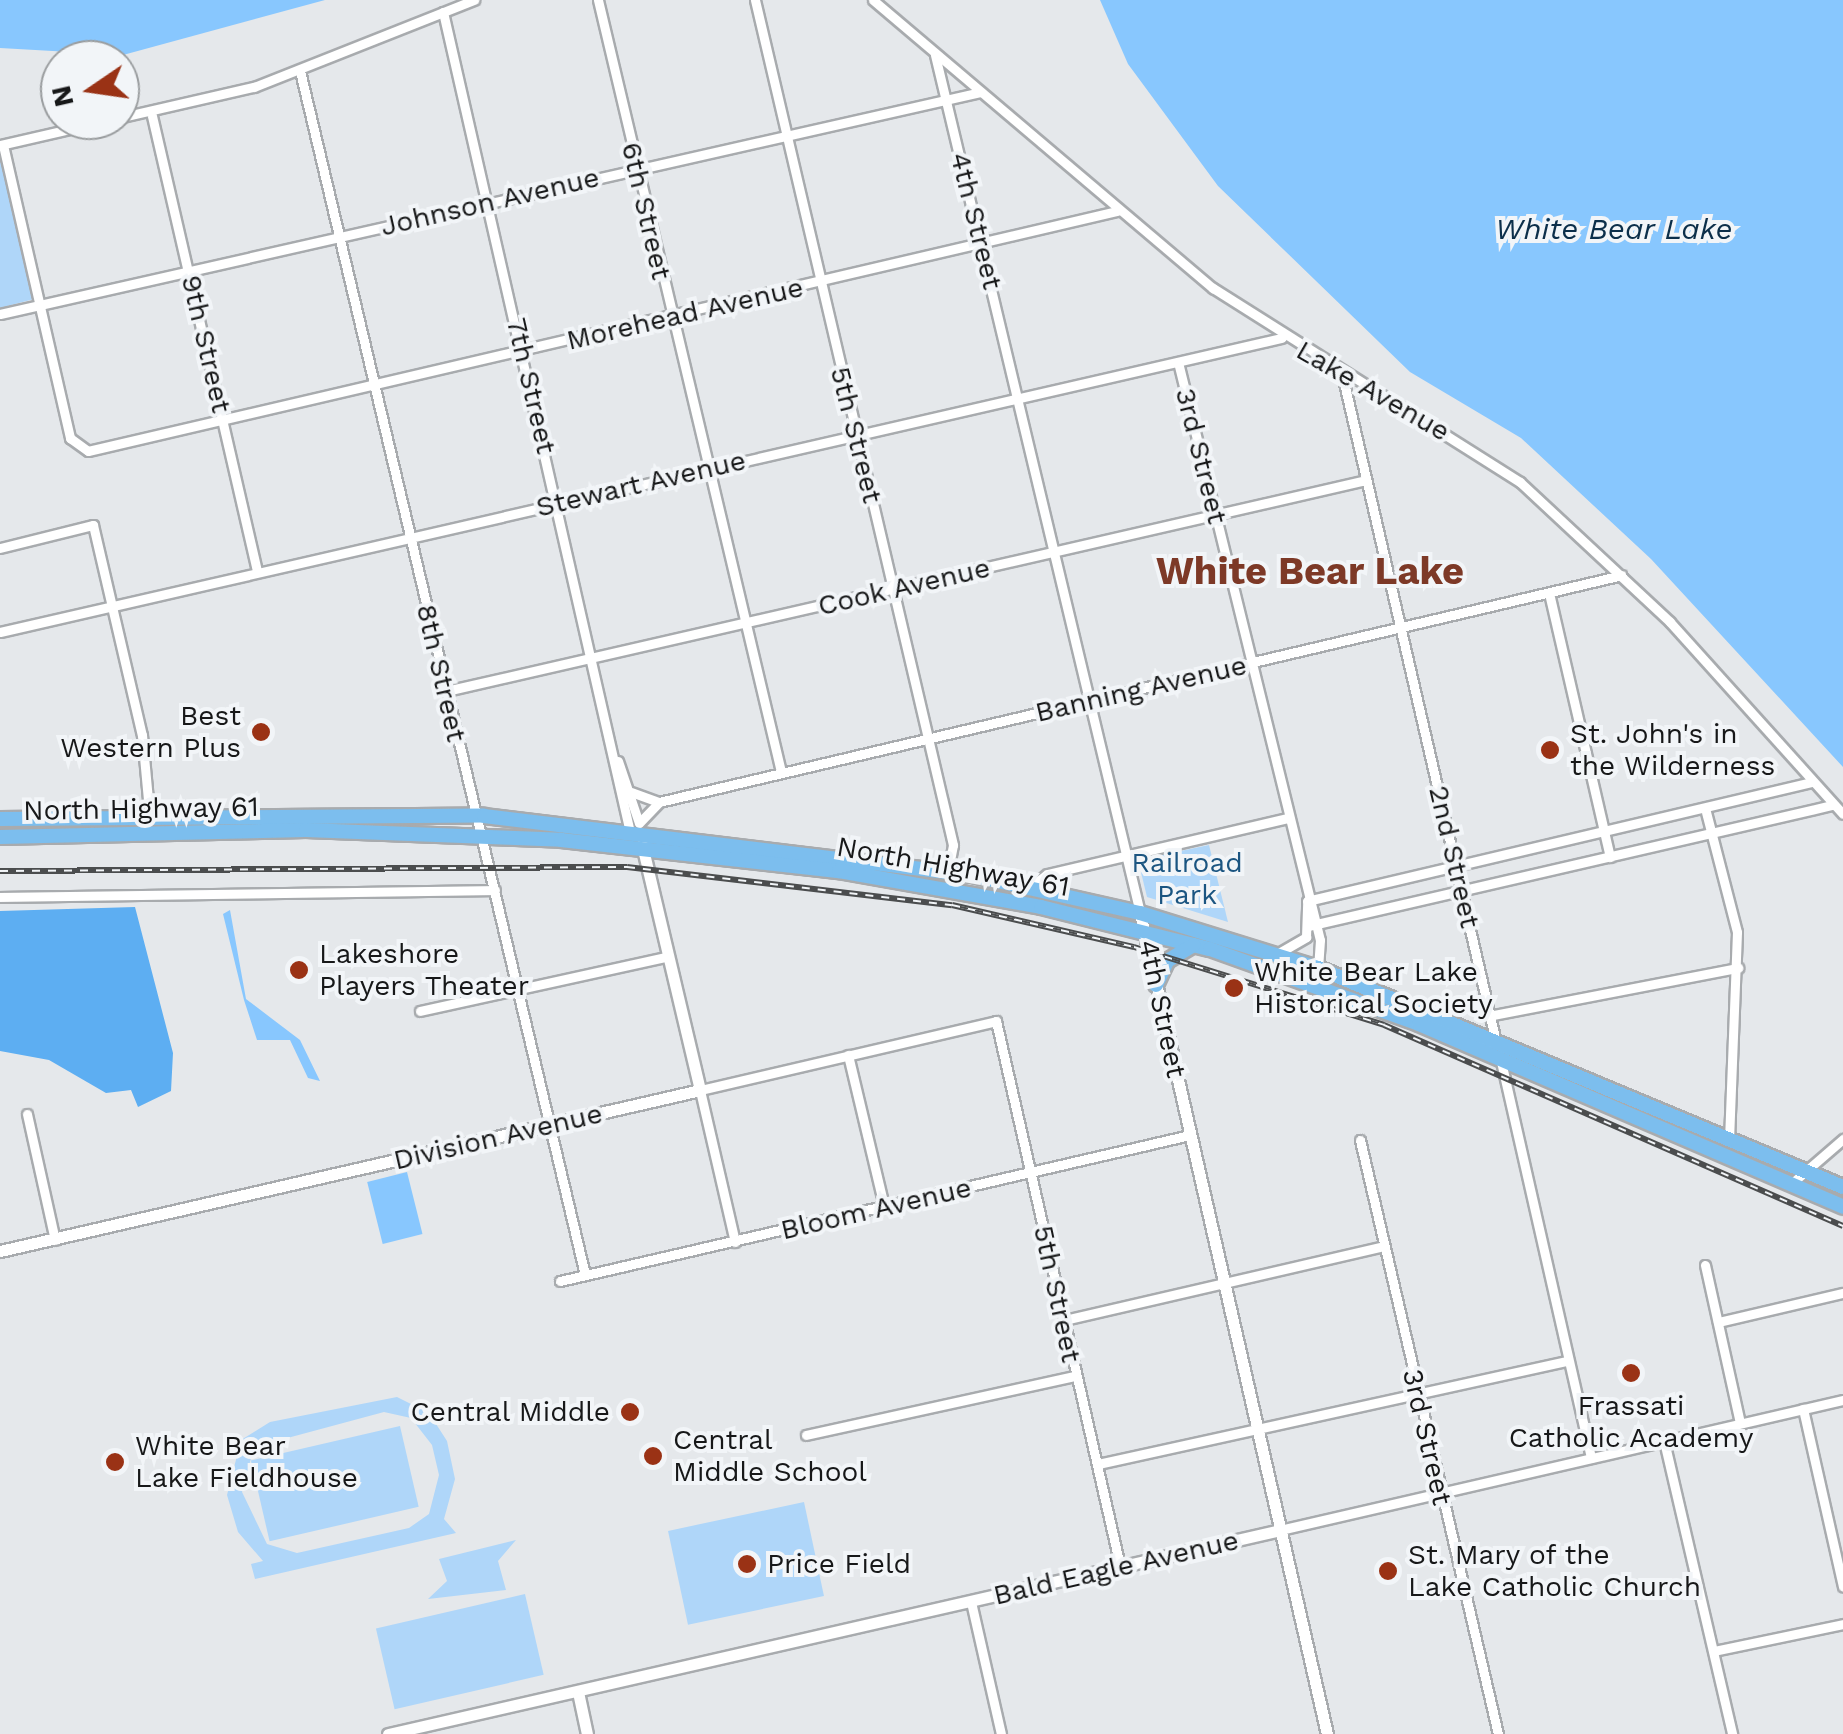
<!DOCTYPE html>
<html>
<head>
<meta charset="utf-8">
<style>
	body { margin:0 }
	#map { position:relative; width:1843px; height:1734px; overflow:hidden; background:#e5e8eb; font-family:"Work Sans",sans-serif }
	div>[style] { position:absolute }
	.green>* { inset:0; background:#afd6f9; transform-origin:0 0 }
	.forest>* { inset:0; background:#5daef2 }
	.water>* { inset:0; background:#88c7fe; transform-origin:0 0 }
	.roads { filter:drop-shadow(2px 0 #a8abae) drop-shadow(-2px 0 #a8abae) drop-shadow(0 2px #a8abae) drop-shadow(0 -2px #a8abae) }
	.minor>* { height:9px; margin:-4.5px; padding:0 4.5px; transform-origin:4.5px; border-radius:4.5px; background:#fff }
	.tertiary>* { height:11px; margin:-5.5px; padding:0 5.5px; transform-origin:5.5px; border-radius:5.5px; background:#fff }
	.primary>* { height:14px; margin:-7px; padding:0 7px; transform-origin:7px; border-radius:7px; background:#7cbeee }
	.rail>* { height:6px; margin-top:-3px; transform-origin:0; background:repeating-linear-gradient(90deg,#f2f5f8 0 8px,#4b4d4e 0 16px); box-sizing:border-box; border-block:2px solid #4b4d4e }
	.dots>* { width:28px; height:28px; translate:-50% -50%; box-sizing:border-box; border:5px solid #f2f5f8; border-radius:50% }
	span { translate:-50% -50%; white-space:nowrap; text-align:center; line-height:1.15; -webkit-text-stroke:8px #f2f5f8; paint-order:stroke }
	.street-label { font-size:28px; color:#171819 }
	.poi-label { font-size:28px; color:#171819 }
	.right { translate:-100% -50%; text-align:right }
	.left { translate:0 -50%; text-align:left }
	.park-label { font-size:28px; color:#1b5581 }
	.water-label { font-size:30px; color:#0c2f4a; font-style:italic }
	.district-label { font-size:38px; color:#7d3927; font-weight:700 }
	.north { position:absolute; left:40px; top:40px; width:100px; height:100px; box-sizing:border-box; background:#f2f5f8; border:2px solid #9a9d9f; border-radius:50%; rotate:257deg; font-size:28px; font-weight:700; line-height:40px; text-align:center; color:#171819 }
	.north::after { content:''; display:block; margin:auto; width:35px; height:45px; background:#9a3215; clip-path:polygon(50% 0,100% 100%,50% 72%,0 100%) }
</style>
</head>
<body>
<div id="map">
	<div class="green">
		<i style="clip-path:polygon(0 145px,34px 299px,0 308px)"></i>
		<i style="clip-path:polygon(1209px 845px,1228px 922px,1147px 897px,1138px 860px)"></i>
		<i style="clip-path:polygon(evenodd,397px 1397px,429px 1413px,447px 1441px,455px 1479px,444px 1519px,456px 1533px,255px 1579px,251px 1564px,263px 1561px,238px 1532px,227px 1495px,241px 1440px,270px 1422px,397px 1397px,384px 1412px,411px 1418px,432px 1445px,439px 1475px,429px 1514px,409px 1528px,297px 1553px,267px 1544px,242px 1492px,254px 1447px,384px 1412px)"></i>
		<i style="left:400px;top:1426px;width:83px;height:153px;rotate:77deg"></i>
		<i style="left:804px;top:1502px;width:96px;height:139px;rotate:78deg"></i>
		<i style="clip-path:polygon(516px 1540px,498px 1561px,506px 1590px,428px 1599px,447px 1581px,439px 1559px)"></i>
		<i style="left:525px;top:1594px;width:83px;height:153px;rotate:77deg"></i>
	</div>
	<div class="forest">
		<i style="clip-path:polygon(135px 907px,173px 1053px,171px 1091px,138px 1107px,131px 1090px,106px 1093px,49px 1060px,0 1051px,0 911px)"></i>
	</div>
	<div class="water">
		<i style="clip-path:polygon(0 0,325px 0,123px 55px,0 48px)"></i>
		<i style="clip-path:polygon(1100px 0,1843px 0,1843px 767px,1651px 559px,1521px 438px,1410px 372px,1218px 186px,1128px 64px)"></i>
		<i style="clip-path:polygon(230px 910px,246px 999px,300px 1040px,320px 1081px,308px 1078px,290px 1040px,257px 1040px,244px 1000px,223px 914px)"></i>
		<i style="left:407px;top:1172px;width:64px;height:41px;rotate:76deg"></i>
	</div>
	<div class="roads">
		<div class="minor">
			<i style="left:598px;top:0;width:793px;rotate:76.66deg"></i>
			<i style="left:755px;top:0;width:868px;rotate:76.81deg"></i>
			<i style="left:953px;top:845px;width:26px;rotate:101deg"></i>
			<i style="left:873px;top:0;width:446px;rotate:40.3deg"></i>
			<i style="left:1213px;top:288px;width:363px;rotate:32.3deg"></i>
			<i style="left:1520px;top:482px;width:205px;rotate:43deg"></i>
			<i style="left:1670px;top:622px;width:258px;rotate:48deg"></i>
			<i style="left:443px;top:12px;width:837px;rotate:77.16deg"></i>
			<i style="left:935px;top:55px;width:882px;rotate:76.56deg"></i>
			<i style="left:300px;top:71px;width:1237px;rotate:76.68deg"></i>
			<i style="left:152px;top:116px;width:468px;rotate:77deg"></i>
			<i style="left:0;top:145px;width:261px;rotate:-12.9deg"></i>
			<i style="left:254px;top:87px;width:237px;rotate:-21.6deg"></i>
			<i style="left:3px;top:145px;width:301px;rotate:77.1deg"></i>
			<i style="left:70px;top:438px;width:22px;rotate:36deg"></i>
			<i style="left:88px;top:451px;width:1057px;rotate:-13.13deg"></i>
			<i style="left:0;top:314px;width:1005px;rotate:-12.76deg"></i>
			<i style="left:1178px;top:362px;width:595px;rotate:76.2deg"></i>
			<i style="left:1320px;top:940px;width:28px;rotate:94deg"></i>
			<i style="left:1342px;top:374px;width:686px;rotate:77.02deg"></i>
			<i style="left:0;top:548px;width:96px;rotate:-13.9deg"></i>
			<i style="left:93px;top:525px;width:216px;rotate:76.9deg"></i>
			<i style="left:142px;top:735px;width:86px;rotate:84.7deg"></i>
			<i style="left:1549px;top:593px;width:271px;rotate:77deg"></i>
			<i style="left:0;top:632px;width:1315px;rotate:-12.92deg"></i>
			<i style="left:446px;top:691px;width:940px;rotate:-12.91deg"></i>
			<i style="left:618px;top:761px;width:65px;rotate:71.3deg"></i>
			<i style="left:631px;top:792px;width:30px;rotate:20deg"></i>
			<i style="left:1706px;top:812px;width:124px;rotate:75.5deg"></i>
			<i style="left:1737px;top:932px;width:207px;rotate:92.2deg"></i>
			<i style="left:639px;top:823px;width:29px;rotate:-46deg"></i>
			<i style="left:659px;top:802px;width:989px;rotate:-13.26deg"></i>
			<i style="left:1030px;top:887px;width:21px;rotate:-37deg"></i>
			<i style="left:1047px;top:874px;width:247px;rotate:-13.1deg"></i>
			<i style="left:0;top:897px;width:495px;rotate:-0.8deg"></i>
			<i style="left:1307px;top:901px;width:518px;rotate:-13.28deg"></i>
			<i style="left:1308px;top:926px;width:538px;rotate:-13deg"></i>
			<i style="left:1277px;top:954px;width:34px;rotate:-30deg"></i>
			<i style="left:1306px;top:937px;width:36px;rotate:-88deg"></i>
			<i style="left:420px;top:1011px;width:252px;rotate:-12.4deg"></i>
			<i style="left:1488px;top:1016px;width:255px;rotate:-10.9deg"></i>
			<i style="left:848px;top:1055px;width:155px;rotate:76.6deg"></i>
			<i style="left:1500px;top:1057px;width:411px;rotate:77.2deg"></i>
			<i style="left:27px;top:1114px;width:129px;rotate:77.5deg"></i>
			<i style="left:1360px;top:1140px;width:610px;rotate:76.92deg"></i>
			<i style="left:1791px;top:1184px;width:69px;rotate:-40.9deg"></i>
			<i style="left:735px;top:1242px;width:156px;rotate:-103deg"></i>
			<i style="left:700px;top:1090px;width:304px;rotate:-13.1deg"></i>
			<i style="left:996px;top:1021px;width:559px;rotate:77.18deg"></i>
			<i style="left:1705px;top:1265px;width:162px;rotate:77.5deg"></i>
			<i style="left:560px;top:1281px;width:647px;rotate:-13.05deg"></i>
			<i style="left:1064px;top:1320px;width:328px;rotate:-13deg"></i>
			<i style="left:1718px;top:1322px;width:128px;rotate:-13.1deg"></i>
			<i style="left:1803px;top:1409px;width:182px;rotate:77.3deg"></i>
			<i style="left:806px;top:1435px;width:275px;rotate:-12.4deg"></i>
			<i style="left:1664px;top:1441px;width:301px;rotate:76.9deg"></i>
			<i style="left:1098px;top:1464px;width:479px;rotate:-12.4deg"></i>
			<i style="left:1280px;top:1530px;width:578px;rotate:-13deg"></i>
			<i style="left:971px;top:1602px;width:135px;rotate:77.2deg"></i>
			<i style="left:1714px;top:1651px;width:132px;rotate:-11.8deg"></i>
		</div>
		<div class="tertiary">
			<i style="left:1140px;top:913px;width:842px;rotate:77.17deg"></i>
			<i style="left:0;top:1251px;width:718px;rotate:-12.95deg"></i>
			<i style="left:700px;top:1090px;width:252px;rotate:-103.3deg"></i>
			<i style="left:578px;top:1692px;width:43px;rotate:77.9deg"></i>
			<i style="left:388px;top:1734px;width:915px;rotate:-12.88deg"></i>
		</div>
		<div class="primary">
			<i style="left:0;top:819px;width:484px;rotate:-0.4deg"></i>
			<i style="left:484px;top:816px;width:491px;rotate:6.9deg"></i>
			<i style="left:971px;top:875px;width:173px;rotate:12.7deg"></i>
			<i style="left:1140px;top:913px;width:186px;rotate:17.2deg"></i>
			<i style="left:1318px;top:968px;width:569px;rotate:22.64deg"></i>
			<i style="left:0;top:837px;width:306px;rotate:-1.3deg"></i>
			<i style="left:306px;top:830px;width:255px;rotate:2.2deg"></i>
			<i style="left:561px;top:840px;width:280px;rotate:6.4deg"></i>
			<i style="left:839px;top:871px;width:205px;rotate:10.1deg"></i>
			<i style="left:1041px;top:907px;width:174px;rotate:14deg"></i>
			<i style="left:1210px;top:949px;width:222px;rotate:19.7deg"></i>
			<i style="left:1419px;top:1024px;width:462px;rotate:23.3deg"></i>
			<i style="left:1156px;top:985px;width:26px;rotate:-65deg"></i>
			<i style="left:1167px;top:961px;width:31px;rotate:-31deg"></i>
		</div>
	</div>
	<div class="rail">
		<i style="left:0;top:871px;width:627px;rotate:-0.37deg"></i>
		<i style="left:627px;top:867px;width:327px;rotate:6.7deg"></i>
		<i style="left:952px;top:905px;width:187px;rotate:13deg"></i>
		<i style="left:1134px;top:947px;width:262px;rotate:17.3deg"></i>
		<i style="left:1384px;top:1025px;width:501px;rotate:23.65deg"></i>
	</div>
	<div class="dots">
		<i style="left:261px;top:732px;background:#9a3215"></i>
		<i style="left:1550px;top:750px;background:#9a3215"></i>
		<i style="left:299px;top:970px;background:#9a3215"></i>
		<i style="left:1234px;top:988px;background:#9a3215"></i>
		<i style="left:1631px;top:1373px;background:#9a3215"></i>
		<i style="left:630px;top:1412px;background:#9a3215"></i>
		<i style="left:653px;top:1456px;background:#9a3215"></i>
		<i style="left:115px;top:1462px;background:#9a3215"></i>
		<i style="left:747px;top:1564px;background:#9a3215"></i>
		<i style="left:1388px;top:1571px;background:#9a3215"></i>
	</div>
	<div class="street-label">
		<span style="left:490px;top:202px;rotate:-13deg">Johnson Avenue</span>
		<span style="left:646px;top:211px;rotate:77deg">6th Street</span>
		<span style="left:976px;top:221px;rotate:76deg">4th Street</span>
		<span style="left:685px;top:314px;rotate:-13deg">Morehead Avenue</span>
		<span style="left:206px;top:344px;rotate:77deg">9th Street</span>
		<span style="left:531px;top:386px;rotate:77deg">7th Street</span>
		<span style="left:1373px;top:391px;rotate:30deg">Lake Avenue</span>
		<span style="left:856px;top:435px;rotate:76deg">5th Street</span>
		<span style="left:1201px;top:456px;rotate:76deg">3rd Street</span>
		<span style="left:641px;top:484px;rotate:-13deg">Stewart Avenue</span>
		<span style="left:904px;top:587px;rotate:-13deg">Cook Avenue</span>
		<span style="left:441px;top:673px;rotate:77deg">8th Street</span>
		<span style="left:1141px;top:689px;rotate:-13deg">Banning Avenue</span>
		<span style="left:141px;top:809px;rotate:-1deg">North Highway 61</span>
		<span style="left:1454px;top:857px;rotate:77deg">2nd Street</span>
		<span style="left:953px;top:867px;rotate:10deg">North Highway 61</span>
		<span style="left:1162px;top:1009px;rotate:78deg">4th Street</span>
		<span style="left:498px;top:1137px;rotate:-13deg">Division Avenue</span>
		<span style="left:876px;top:1209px;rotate:-13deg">Bloom Avenue</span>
		<span style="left:1057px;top:1294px;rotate:78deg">5th Street</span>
		<span style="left:1427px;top:1437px;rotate:77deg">3rd Street</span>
		<span style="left:1116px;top:1568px;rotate:-13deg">Bald Eagle Avenue</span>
	</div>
	<div class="poi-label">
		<span class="right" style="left:241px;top:732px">Best<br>Western Plus</span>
		<span class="left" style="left:1570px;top:750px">St. John's in<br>the Wilderness</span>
		<span class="left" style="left:319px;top:970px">Lakeshore<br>Players Theater</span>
		<span class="left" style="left:1254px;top:988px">White Bear Lake<br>Historical Society</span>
		<span style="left:1631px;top:1422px">Frassati<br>Catholic Academy</span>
		<span class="right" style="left:610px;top:1412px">Central Middle</span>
		<span class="left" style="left:673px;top:1456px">Central<br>Middle School</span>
		<span class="left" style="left:135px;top:1462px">White Bear<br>Lake Fieldhouse</span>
		<span class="left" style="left:1408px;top:1571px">St. Mary of the<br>Lake Catholic Church</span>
		<span class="left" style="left:767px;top:1564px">Price Field</span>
	</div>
	<div class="park-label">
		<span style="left:1187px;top:879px">Railroad<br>Park</span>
	</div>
	<div class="water-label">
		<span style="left:1614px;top:229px">White Bear Lake</span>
	</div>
	<div class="district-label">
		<span style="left:1310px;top:572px">White Bear Lake</span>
	</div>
	<div class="north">N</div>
</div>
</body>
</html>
